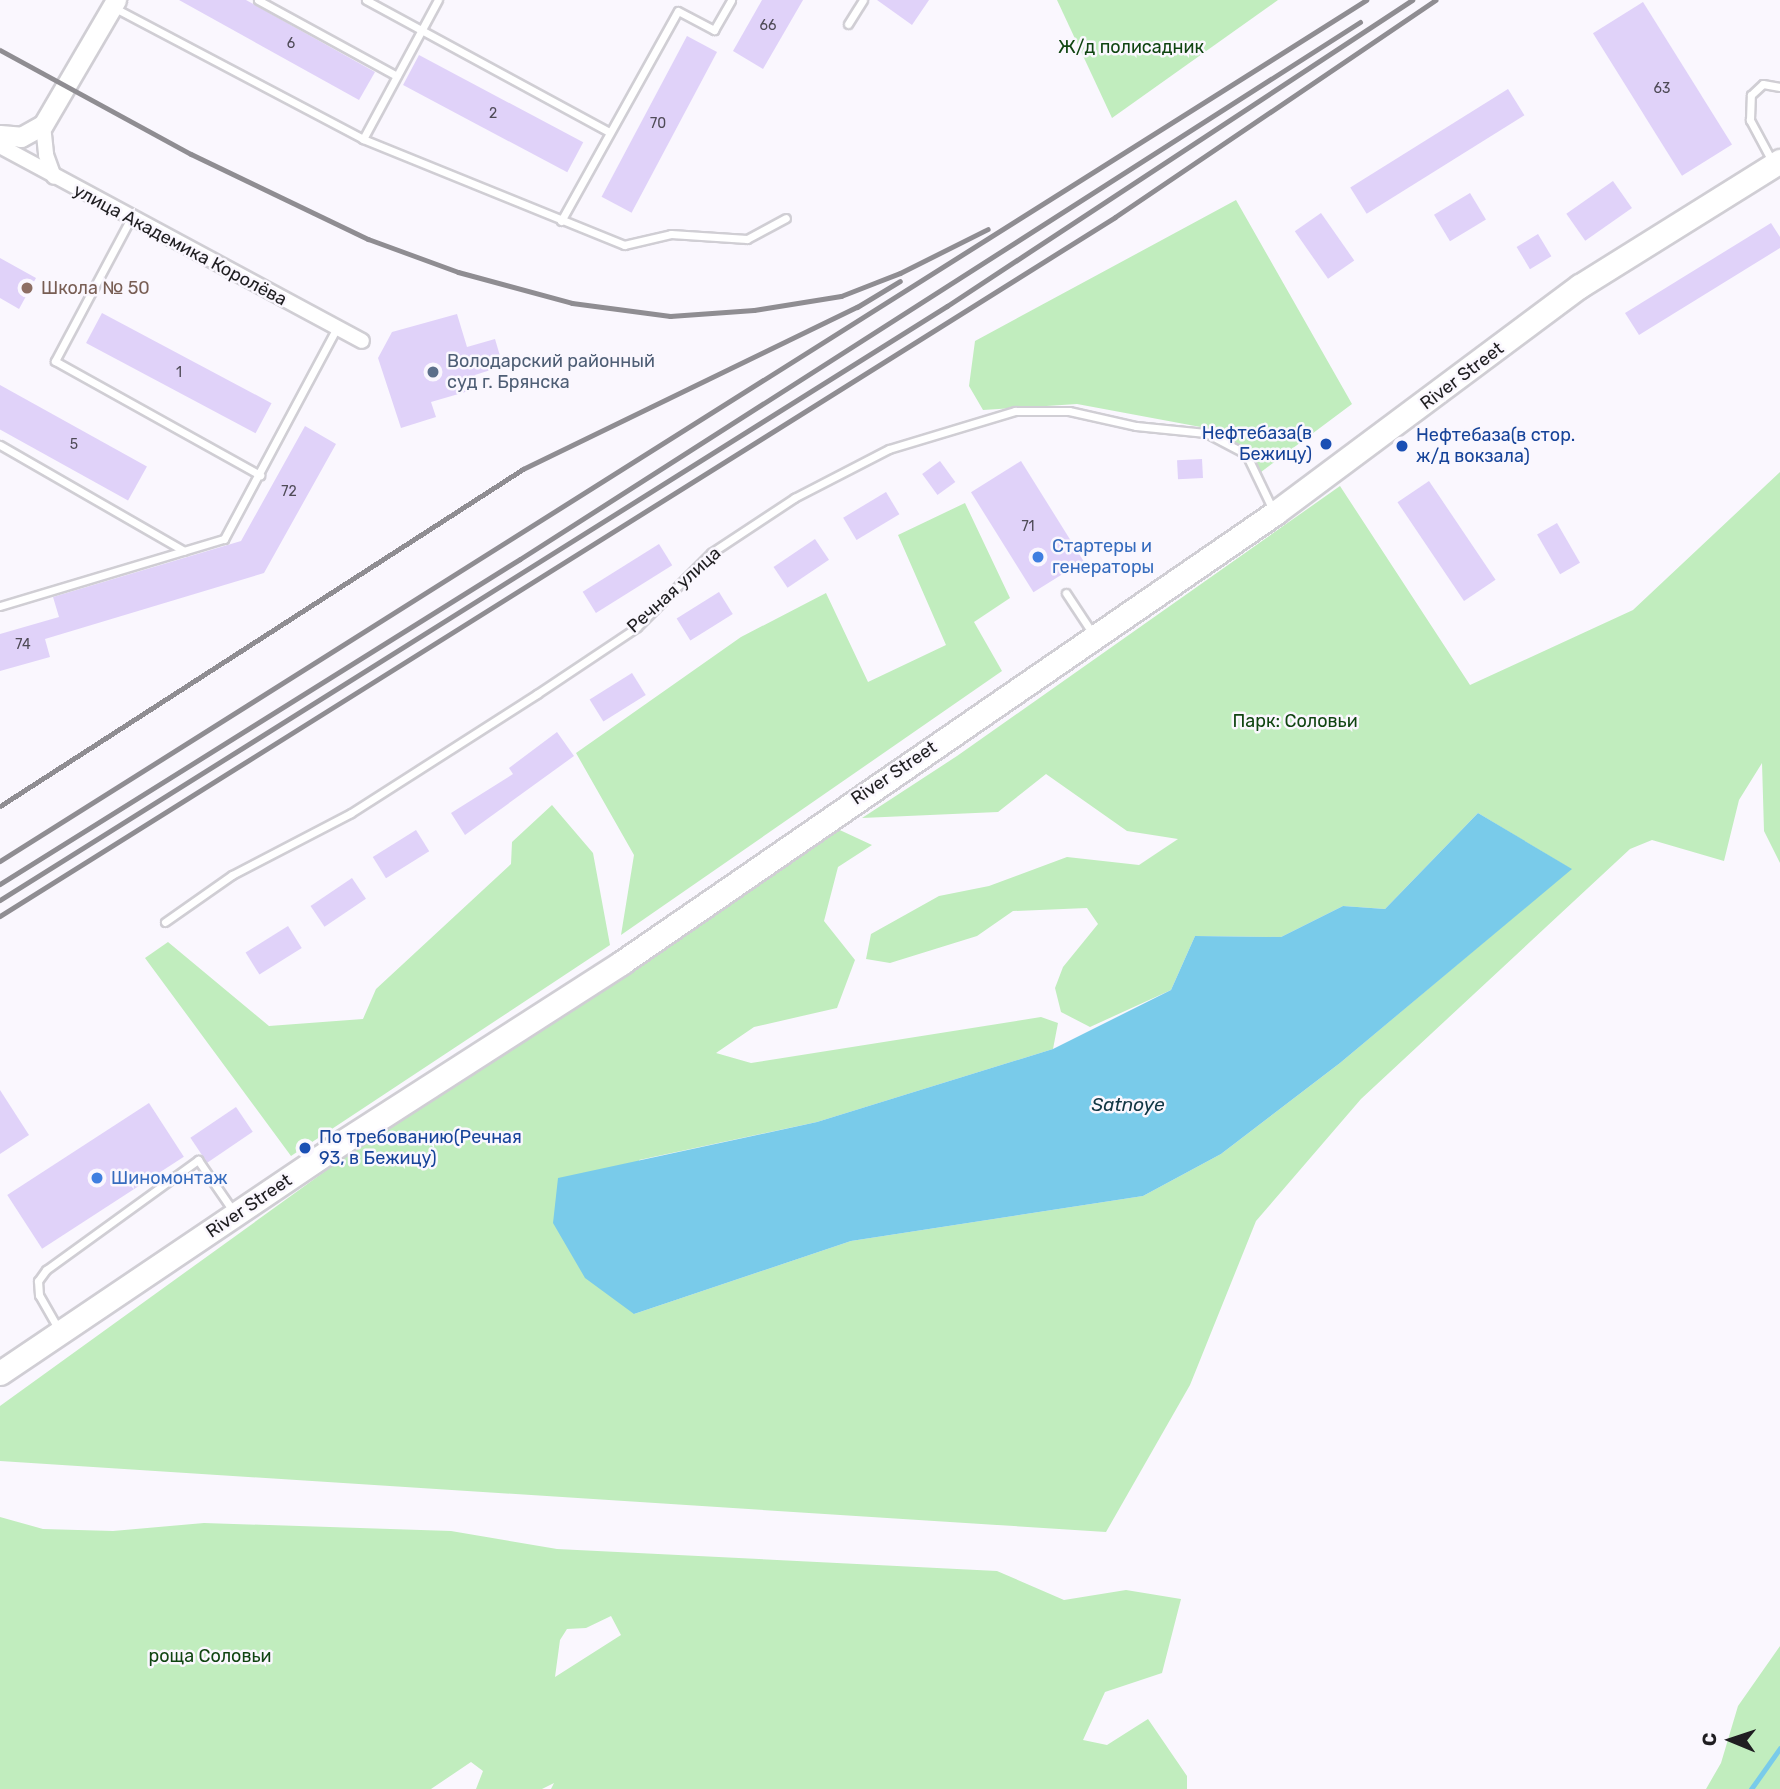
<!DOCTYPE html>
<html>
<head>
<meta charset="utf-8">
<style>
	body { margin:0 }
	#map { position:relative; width:1780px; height:1789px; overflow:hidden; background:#faf7fe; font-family:Rubik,sans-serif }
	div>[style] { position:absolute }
	.green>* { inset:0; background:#c1edbe }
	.water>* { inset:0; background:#79cbea }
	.stream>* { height:5px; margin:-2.5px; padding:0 2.5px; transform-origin:2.5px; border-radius:2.5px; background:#79cbea }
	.building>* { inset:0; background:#e0d2f9; transform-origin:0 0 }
	.roads { filter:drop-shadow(2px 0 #d0ced4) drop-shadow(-2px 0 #d0ced4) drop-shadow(0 2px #d0ced4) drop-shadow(0 -2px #d0ced4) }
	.lane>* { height:7px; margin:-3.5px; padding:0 3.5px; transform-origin:3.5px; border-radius:3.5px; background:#fff }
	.street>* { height:14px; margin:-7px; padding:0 7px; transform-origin:7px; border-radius:7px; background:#fff }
	.secondary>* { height:19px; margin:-9.5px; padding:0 9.5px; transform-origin:9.5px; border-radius:9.5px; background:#fff }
	.primary>* { height:23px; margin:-11.5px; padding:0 11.5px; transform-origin:11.5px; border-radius:11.5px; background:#fff }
	.rail>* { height:5px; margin:-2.5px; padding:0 2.5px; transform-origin:2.5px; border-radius:2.5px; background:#8f8d92 }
	.dots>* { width:19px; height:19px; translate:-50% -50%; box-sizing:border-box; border:4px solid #faf7fe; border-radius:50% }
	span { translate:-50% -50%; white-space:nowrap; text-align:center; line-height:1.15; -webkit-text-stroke:5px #faf7fe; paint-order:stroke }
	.number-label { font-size:14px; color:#4f4b57 }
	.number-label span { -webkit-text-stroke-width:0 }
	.park-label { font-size:18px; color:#104511 }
	.street-label { font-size:18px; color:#1f1e21 }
	.education-label { font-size:18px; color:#785e54 }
	.left { translate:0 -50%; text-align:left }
	.service-label { font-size:18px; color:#4e5e75 }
	.transit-label { font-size:18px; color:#164399 }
	.right { translate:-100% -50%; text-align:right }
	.shop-label { font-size:18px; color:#366cbe }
	.water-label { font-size:19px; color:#103644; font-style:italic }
	.north { position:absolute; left:1696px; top:1705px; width:70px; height:70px; -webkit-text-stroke:5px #faf7fe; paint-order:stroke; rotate:272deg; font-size:19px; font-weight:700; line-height:28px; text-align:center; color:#1f1e21 }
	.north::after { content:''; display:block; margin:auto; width:24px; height:32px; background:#1f1e21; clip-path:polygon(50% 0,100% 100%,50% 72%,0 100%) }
</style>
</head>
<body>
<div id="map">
	<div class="green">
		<i style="clip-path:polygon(1057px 0,1278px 0,1112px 118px)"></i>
		<i style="clip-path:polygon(1236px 200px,1352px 404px,1261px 472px,1249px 452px,1206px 428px,1077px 404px,983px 410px,969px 386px,975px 341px)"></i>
		<i style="clip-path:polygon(1780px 472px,1780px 863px,1764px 831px,1762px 763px,1739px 800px,1724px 861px,1652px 840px,1630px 849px,1361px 1099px,1256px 1221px,1190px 1385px,1106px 1532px,0 1461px,0 1406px,349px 1154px,829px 825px,872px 845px,838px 867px,824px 921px,855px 960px,837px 1008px,754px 1027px,716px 1053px,751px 1063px,1041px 1017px,1058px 1023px,1053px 1049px,817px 1122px,639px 1160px,634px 1314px,851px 1241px,1143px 1196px,1221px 1154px,1340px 1063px,1571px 869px,1478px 813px,1385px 909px,1343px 906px,1281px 937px,1195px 936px,1171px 990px,1090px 1027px,1061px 1012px,1055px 988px,1063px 967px,1098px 924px,1087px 908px,1013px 911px,977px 936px,890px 963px,866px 959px,871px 934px,939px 896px,989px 886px,1067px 857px,1139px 865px,1178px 839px,1127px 831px,1046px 774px,998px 812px,862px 818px,957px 756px,1340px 486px,1470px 685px,1633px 610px)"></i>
		<i style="clip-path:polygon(965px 503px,1010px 598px,974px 622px,1002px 671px,621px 935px,634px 855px,576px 753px,741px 637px,826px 593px,868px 682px,946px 645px,898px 535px)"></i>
		<i style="clip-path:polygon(552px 805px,593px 853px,610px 945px,291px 1156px,145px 958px,168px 942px,269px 1026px,363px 1019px,376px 989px,511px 864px,512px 842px)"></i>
		<i style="clip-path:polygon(evenodd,0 1517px,43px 1529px,113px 1531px,204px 1523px,451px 1531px,557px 1549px,997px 1571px,1064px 1600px,1126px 1590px,1181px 1599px,1162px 1673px,1105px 1692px,1083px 1740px,1107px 1745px,1148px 1719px,1187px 1776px,1187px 1789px,551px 1789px,554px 1783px,542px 1789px,476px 1789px,483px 1771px,471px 1762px,431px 1789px,0 1789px,0 1517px,611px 1616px,621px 1635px,555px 1677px,560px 1640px,567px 1629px,586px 1628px,611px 1616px)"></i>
		<i style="clip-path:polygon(1780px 1646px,1780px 1789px,1706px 1789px,1721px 1763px,1738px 1706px)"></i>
	</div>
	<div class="water">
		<i style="clip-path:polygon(1478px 813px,1572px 869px,1340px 1063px,1221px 1154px,1143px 1196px,851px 1241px,634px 1314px,585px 1278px,553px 1223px,558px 1178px,817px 1122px,1053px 1049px,1171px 990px,1195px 936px,1281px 937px,1343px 906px,1385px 909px)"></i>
	</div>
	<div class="stream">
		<i style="left:1751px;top:1789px;width:50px;rotate:-54.7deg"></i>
	</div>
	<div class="building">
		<i style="clip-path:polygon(179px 0,246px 0,375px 72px,359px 100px)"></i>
		<i style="clip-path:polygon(762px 0,803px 0,763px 69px,733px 51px)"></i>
		<i style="clip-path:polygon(877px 0,929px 0,912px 25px)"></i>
		<i style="left:1643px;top:2px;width:168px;height:59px;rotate:58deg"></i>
		<i style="left:687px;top:36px;width:34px;height:182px;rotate:28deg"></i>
		<i style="left:419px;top:55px;width:186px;height:34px;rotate:28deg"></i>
		<i style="left:1508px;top:89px;width:31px;height:186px;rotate:58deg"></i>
		<i style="left:1613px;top:181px;width:33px;height:57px;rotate:55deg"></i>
		<i style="left:1470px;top:193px;width:31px;height:42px;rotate:59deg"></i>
		<i style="left:1321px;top:213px;width:58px;height:32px;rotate:55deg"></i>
		<i style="clip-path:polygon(1771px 223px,1780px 237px,1780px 248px,1639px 335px,1625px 313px)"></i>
		<i style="left:1538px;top:234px;width:26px;height:25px;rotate:59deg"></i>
		<i style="clip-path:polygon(0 258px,36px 278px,19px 309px,0 298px)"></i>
		<i style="left:102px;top:313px;width:192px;height:34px;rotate:28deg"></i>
		<i style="clip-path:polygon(457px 314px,467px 347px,495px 339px,503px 366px,475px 375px,479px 388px,431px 402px,436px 417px,401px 428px,378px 358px,392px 332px)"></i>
		<i style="left:0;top:385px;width:168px;height:39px;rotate:29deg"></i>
		<i style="clip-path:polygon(305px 426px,336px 444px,264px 573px,45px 639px,50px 657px,0 671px,0 634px,59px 617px,53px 597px,241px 541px)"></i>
		<i style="left:1202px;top:459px;width:19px;height:25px;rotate:87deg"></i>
		<i style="left:940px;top:461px;width:26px;height:22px;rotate:54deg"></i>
		<i style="left:1021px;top:461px;width:118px;height:59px;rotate:58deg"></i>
		<i style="left:1429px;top:481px;width:119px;height:38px;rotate:56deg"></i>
		<i style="left:886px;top:492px;width:26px;height:50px;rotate:59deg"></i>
		<i style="left:1557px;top:523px;width:46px;height:23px;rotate:60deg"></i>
		<i style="left:815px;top:539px;width:25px;height:50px;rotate:56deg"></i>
		<i style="left:659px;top:544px;width:25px;height:90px;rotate:58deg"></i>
		<i style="left:719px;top:592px;width:26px;height:50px;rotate:58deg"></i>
		<i style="left:632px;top:673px;width:26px;height:50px;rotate:58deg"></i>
		<i style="clip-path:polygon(557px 732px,574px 756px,465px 835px,451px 813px,513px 774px,509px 768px)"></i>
		<i style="left:416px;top:830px;width:25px;height:51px;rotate:58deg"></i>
		<i style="left:352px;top:878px;width:25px;height:50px;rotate:56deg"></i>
		<i style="left:288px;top:926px;width:26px;height:50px;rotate:58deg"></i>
		<i style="clip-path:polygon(0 1090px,29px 1135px,0 1154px)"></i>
		<i style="left:149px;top:1103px;width:64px;height:169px;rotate:57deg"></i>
		<i style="left:236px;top:1107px;width:30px;height:55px;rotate:56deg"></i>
	</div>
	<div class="roads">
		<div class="lane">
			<i style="left:258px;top:0;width:158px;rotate:28.7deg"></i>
			<i style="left:366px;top:0;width:277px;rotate:28.5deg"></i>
			<i style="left:113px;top:7px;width:283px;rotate:27.8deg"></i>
			<i style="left:363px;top:139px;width:282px;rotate:22.1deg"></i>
			<i style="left:624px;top:245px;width:48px;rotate:-13.2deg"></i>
			<i style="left:671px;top:234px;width:76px;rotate:3.8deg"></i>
			<i style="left:747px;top:239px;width:44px;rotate:-28.3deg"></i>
			<i style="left:848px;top:24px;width:28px;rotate:-58deg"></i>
			<i style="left:363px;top:139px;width:158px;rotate:-61.7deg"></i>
			<i style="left:1772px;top:161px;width:47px;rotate:-118.2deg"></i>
			<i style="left:1750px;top:120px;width:25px;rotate:-88deg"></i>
			<i style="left:1751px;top:95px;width:16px;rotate:-43deg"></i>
			<i style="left:1763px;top:84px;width:17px;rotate:10deg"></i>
			<i style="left:131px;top:218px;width:162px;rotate:118deg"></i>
			<i style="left:55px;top:361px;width:235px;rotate:29.1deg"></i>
			<i style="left:561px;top:221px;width:240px;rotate:-60.9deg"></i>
			<i style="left:678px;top:11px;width:41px;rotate:27.8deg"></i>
			<i style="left:714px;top:30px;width:34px;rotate:-60deg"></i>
			<i style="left:0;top:445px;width:212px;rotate:29.9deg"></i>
			<i style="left:1066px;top:593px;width:49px;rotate:56.6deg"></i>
			<i style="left:0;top:606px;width:234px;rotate:-16.7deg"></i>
			<i style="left:224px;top:539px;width:238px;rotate:-61.9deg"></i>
			<i style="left:165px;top:922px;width:82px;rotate:-35deg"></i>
			<i style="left:232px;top:875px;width:134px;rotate:-27.5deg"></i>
			<i style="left:351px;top:813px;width:221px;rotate:-32.6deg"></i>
			<i style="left:537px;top:694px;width:120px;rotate:-33.8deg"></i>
			<i style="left:637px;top:627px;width:105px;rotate:-45deg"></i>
			<i style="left:711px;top:553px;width:100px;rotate:-33.5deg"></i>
			<i style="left:794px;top:498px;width:107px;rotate:-27.3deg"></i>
			<i style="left:889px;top:449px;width:132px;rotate:-16.8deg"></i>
			<i style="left:1015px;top:411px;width:54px"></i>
			<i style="left:1069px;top:411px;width:69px;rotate:12.6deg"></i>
			<i style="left:1136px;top:426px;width:70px;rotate:5.7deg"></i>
			<i style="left:1206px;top:433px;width:45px;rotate:27.7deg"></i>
			<i style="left:1246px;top:454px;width:62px;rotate:64.3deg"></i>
			<i style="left:59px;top:1330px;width:40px;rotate:-119.7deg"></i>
			<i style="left:39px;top:1295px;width:14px;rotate:-94deg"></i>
			<i style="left:38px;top:1281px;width:14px;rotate:-54deg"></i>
			<i style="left:46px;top:1270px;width:188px;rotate:-35.9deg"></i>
			<i style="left:198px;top:1160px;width:62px;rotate:55.5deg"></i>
		</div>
		<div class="street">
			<i style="left:43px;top:125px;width:30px;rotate:84deg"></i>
			<i style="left:46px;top:155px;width:23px;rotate:70deg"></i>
			<i style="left:0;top:146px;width:411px;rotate:28.3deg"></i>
		</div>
		<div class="secondary">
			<i style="left:0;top:135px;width:21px;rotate:5deg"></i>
			<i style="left:21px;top:137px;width:25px;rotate:-29deg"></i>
			<i style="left:43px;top:125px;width:145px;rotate:-59.7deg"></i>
		</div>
		<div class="primary">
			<i style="left:0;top:1373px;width:415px;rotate:-34deg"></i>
			<i style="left:344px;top:1141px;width:329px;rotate:-32.7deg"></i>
			<i style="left:621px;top:963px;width:794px;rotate:-34.53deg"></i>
			<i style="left:1275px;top:513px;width:380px;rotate:-36.7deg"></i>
			<i style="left:1580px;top:286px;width:236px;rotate:-32deg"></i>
		</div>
	</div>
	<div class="rail">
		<i style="left:0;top:50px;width:217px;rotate:28.6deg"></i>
		<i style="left:191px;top:154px;width:196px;rotate:25.7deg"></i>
		<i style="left:368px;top:239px;width:96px;rotate:20.1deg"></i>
		<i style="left:458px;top:272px;width:118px;rotate:15.2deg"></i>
		<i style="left:572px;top:303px;width:99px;rotate:7.6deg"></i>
		<i style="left:670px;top:316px;width:84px;rotate:-4.1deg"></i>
		<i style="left:754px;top:310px;width:88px;rotate:-9.1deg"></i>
		<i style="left:841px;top:296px;width:63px;rotate:-21.3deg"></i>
		<i style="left:900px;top:273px;width:98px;rotate:-26.6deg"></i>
		<i style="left:0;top:806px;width:622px;rotate:-32.8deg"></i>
		<i style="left:523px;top:469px;width:371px;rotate:-25.9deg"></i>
		<i style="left:857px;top:307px;width:50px;rotate:-31.2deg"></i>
		<i style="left:0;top:861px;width:1615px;rotate:-32.22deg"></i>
		<i style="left:0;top:884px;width:613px;rotate:-32.01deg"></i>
		<i style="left:520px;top:559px;width:997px;rotate:-32.59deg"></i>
		<i style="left:0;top:900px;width:1118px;rotate:-32.1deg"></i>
		<i style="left:947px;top:306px;width:557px;rotate:-33.35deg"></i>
		<i style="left:0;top:916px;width:1316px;rotate:-32.08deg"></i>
		<i style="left:1115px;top:217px;width:387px;rotate:-34.1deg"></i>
	</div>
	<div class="dots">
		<i style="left:27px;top:288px;background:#8d6e63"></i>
		<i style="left:433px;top:372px;background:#5c6f8a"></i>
		<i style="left:1326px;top:444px;background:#1a4fb4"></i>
		<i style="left:1402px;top:446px;background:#1a4fb4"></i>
		<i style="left:1038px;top:557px;background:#3f7fe0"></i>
		<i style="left:305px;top:1148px;background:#1a4fb4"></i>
		<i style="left:97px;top:1178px;background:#3f7fe0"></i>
	</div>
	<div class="number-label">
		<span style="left:768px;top:26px">66</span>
		<span style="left:291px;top:44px">6</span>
		<span style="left:1662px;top:89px">63</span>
		<span style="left:493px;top:114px">2</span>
		<span style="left:658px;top:124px">70</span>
		<span style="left:179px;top:373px">1</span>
		<span style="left:74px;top:445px">5</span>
		<span style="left:289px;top:492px">72</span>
		<span style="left:1028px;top:527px">71</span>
		<span style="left:23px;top:645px">74</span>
	</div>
	<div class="park-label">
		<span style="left:1131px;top:47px">Ж/д полисадник</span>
		<span style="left:1295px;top:721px">Парк: Соловьи</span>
		<span style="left:210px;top:1656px">роща Соловьи</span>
	</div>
	<div class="street-label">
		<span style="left:180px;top:245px;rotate:28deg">улица Академика Королёва</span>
		<span style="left:1462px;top:376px;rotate:-37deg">River Street</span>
		<span style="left:674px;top:590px;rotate:-42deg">Речная улица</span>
		<span style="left:894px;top:773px;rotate:-34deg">River Street</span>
		<span style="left:249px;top:1206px;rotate:-34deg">River Street</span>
	</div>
	<div class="education-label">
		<span class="left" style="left:41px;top:288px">Школа № 50</span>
	</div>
	<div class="service-label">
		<span class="left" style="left:447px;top:372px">Володарский районный<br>суд г. Брянска</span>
	</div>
	<div class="transit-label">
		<span class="right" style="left:1312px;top:444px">Нефтебаза(в<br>Бежицу)</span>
		<span class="left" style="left:1416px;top:446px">Нефтебаза(в стор.<br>ж/д вокзала)</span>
		<span class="left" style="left:319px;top:1148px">По требованию(Речная<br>93, в Бежицу)</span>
	</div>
	<div class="shop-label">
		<span class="left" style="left:1052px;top:557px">Стартеры и<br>генераторы</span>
		<span class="left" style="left:111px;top:1178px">Шиномонтаж</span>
	</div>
	<div class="water-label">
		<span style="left:1128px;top:1105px">Satnoye</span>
	</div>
	<div class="north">С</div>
</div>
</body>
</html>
